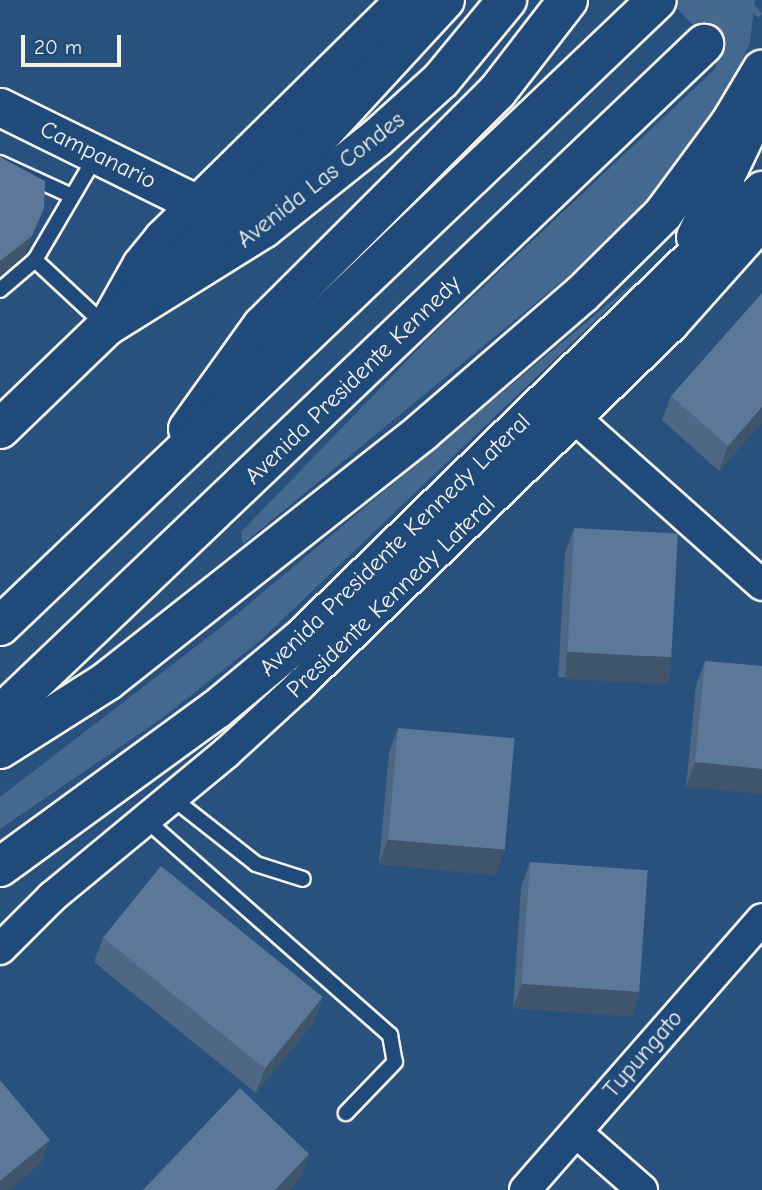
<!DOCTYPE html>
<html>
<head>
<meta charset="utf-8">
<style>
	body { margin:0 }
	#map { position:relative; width:762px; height:1190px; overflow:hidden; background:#28517e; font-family:"Comic Neue",sans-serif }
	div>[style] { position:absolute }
	.green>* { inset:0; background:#45688e }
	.motorway-tunnel>* { height:38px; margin-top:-19px; transform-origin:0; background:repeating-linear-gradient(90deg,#47698e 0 38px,transparent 0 57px) }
	.roads { filter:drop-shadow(2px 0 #f4f1e8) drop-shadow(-2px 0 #f4f1e8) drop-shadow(0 2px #f4f1e8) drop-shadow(0 -2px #f4f1e8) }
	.service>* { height:14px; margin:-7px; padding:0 7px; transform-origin:7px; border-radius:7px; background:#1f4a7a }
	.minor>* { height:30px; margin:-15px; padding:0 15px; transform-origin:15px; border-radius:15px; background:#1f4a7a }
	.tertiary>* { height:37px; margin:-18.5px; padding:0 18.5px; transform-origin:18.5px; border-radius:18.5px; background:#1f4a7a }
	.primary>* { height:38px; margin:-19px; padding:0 19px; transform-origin:19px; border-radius:19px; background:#1f4a7a }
	.motorway>* { height:38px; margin:-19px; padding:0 19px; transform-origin:19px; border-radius:19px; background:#1f4a7a }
	.wall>* { inset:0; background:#4e6784 }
	.shaded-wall>* { inset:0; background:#40546b; transform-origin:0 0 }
	.building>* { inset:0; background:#5b7899; transform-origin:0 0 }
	span { translate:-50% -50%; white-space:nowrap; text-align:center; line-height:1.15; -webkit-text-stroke:5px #1f4a7a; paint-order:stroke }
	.street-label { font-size:24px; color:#f4f1e8 }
	.scale { position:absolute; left:21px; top:35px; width:100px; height:32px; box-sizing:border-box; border:4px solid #f4f1e8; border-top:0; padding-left:9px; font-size:21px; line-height:24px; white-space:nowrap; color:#f4f1e8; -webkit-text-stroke:5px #1f4a7a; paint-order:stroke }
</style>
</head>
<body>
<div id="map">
	<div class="green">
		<i style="clip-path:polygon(669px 0,755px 0,750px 42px,728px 93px,686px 156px,606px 245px,243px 544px,241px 532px,431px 336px,715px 69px,719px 52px)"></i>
		<i style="clip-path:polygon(643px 275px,261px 640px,161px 719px,0 829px,0 797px,5px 793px,220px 628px)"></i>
	</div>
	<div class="motorway-tunnel">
		<i style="left:704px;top:44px;width:63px;rotate:-44.4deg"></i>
	</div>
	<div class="roads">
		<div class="service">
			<i style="left:0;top:163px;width:79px;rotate:24.6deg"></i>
			<i style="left:35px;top:260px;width:97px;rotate:42.9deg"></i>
			<i style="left:0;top:290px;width:46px;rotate:-40.6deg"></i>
			<i style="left:35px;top:260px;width:121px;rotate:-59.6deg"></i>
			<i style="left:171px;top:797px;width:108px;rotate:38.2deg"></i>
			<i style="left:256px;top:864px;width:49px;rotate:17.7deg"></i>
			<i style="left:145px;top:819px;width:327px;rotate:41.4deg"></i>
			<i style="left:390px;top:1035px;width:27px;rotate:80deg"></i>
			<i style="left:395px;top:1062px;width:71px;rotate:133.9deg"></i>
		</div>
		<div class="minor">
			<i style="left:577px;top:420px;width:248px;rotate:41.7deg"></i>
			<i style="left:0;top:949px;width:74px;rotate:-45deg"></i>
			<i style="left:52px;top:897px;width:226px;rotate:-39.6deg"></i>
			<i style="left:226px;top:753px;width:98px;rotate:-42.5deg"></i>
			<i style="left:298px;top:687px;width:521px;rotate:-43.99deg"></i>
			<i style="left:673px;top:325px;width:134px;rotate:-48.3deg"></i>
			<i style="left:576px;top:1132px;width:88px;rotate:41.3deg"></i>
			<i style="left:525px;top:1190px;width:360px;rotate:-48.8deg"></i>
		</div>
		<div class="tertiary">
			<i style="left:0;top:107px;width:220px;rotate:26.2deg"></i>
			<i style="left:110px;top:320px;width:63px;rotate:-60.6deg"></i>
			<i style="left:141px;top:265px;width:35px;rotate:-51deg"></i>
			<i style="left:163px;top:238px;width:339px;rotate:-44.6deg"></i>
		</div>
		<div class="primary">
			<i style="left:696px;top:237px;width:152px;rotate:-64.3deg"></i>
			<i style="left:0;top:429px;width:149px;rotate:-43.9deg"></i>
			<i style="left:107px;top:326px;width:184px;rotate:-31.9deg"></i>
			<i style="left:263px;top:229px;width:146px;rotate:-38.6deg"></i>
			<i style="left:377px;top:138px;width:86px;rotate:-42.2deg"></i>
			<i style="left:441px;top:80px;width:104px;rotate:-50.5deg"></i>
			<i style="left:0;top:867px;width:268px;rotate:-36.1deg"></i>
			<i style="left:217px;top:709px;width:109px;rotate:-39.8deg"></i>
			<i style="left:301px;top:639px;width:643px;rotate:-44.18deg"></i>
		</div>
		<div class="motorway">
			<i style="left:107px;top:326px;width:281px;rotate:-41.7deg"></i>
			<i style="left:317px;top:139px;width:189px;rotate:-47.4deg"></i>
			<i style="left:188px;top:429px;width:127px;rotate:-54.3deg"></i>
			<i style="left:262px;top:326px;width:332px;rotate:-44.9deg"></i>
			<i style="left:497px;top:92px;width:116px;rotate:-52.3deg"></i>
			<i style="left:0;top:626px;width:907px;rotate:-43.62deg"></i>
			<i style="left:0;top:715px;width:973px;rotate:-43.63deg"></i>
			<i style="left:0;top:749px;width:127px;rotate:-32.4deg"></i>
			<i style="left:107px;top:681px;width:402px;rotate:-38.3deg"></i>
			<i style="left:422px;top:432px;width:211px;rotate:-40.8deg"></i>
			<i style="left:582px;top:294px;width:114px;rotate:-44.6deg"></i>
			<i style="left:663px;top:214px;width:114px;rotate:-53.5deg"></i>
			<i style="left:731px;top:122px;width:61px;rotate:-59.2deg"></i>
		</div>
	</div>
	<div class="wall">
		<i style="clip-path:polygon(671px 396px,762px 422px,719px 471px,662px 420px)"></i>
		<i style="clip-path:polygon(574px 528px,662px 682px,558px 677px,565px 553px)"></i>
		<i style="clip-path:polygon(705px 661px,762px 666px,686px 787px,696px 685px)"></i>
		<i style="clip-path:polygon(398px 728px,496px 875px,379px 864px,389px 752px)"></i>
		<i style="clip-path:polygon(530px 862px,632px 1016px,513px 1008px,521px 887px)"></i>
		<i style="clip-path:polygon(103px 938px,323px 997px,314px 1022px,256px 1093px,94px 962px)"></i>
	</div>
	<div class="shaded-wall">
		<i style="clip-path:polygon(44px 208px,24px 256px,0 276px,0 261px)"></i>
		<i style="clip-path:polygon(762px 407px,762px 422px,719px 471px,728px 446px)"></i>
		<i style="left:567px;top:652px;width:104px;height:27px;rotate:3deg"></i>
		<i style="clip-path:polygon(695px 762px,762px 769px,762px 794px,686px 787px)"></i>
		<i style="clip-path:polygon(388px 840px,505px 850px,496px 875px,379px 864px)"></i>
		<i style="clip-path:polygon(522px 984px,640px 991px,632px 1016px,513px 1008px)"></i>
		<i style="clip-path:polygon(323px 997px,314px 1022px,256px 1093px,265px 1069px)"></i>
		<i style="clip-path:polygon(50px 1140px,41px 1164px,9px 1190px,0 1190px,0 1181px)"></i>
		<i style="clip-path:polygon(309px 1154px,300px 1179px,290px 1190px,275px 1190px)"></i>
	</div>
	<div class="building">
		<i style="clip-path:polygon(0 157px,45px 181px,44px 208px,32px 236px,0 261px)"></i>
		<i style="clip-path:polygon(762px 293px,762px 407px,728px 446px,671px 396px)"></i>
		<i style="left:574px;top:528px;width:104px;height:124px;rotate:3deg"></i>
		<i style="clip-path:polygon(705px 661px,762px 666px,762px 769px,695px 762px)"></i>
		<i style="left:398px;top:728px;width:117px;height:112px;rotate:5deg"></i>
		<i style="left:530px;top:862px;width:118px;height:122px;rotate:4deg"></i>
		<i style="left:161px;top:866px;width:208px;height:92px;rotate:39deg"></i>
		<i style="clip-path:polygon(0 1080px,50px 1140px,0 1181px)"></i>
		<i style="clip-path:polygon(240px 1088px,309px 1154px,275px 1190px,143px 1190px)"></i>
	</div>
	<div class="street-label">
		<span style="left:98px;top:155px;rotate:26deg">Campanario</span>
		<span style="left:321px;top:180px;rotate:-38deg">Avenida Las Condes</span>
		<span style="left:353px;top:380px;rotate:-44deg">Avenida Presidente Kennedy</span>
		<span style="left:395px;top:545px;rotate:-44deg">Avenida Presidente Kennedy Lateral</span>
		<span style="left:391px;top:597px;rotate:-44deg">Presidente Kennedy Lateral</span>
		<span style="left:643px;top:1054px;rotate:-49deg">Tupungato</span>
	</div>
	<div class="scale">20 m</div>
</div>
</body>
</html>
